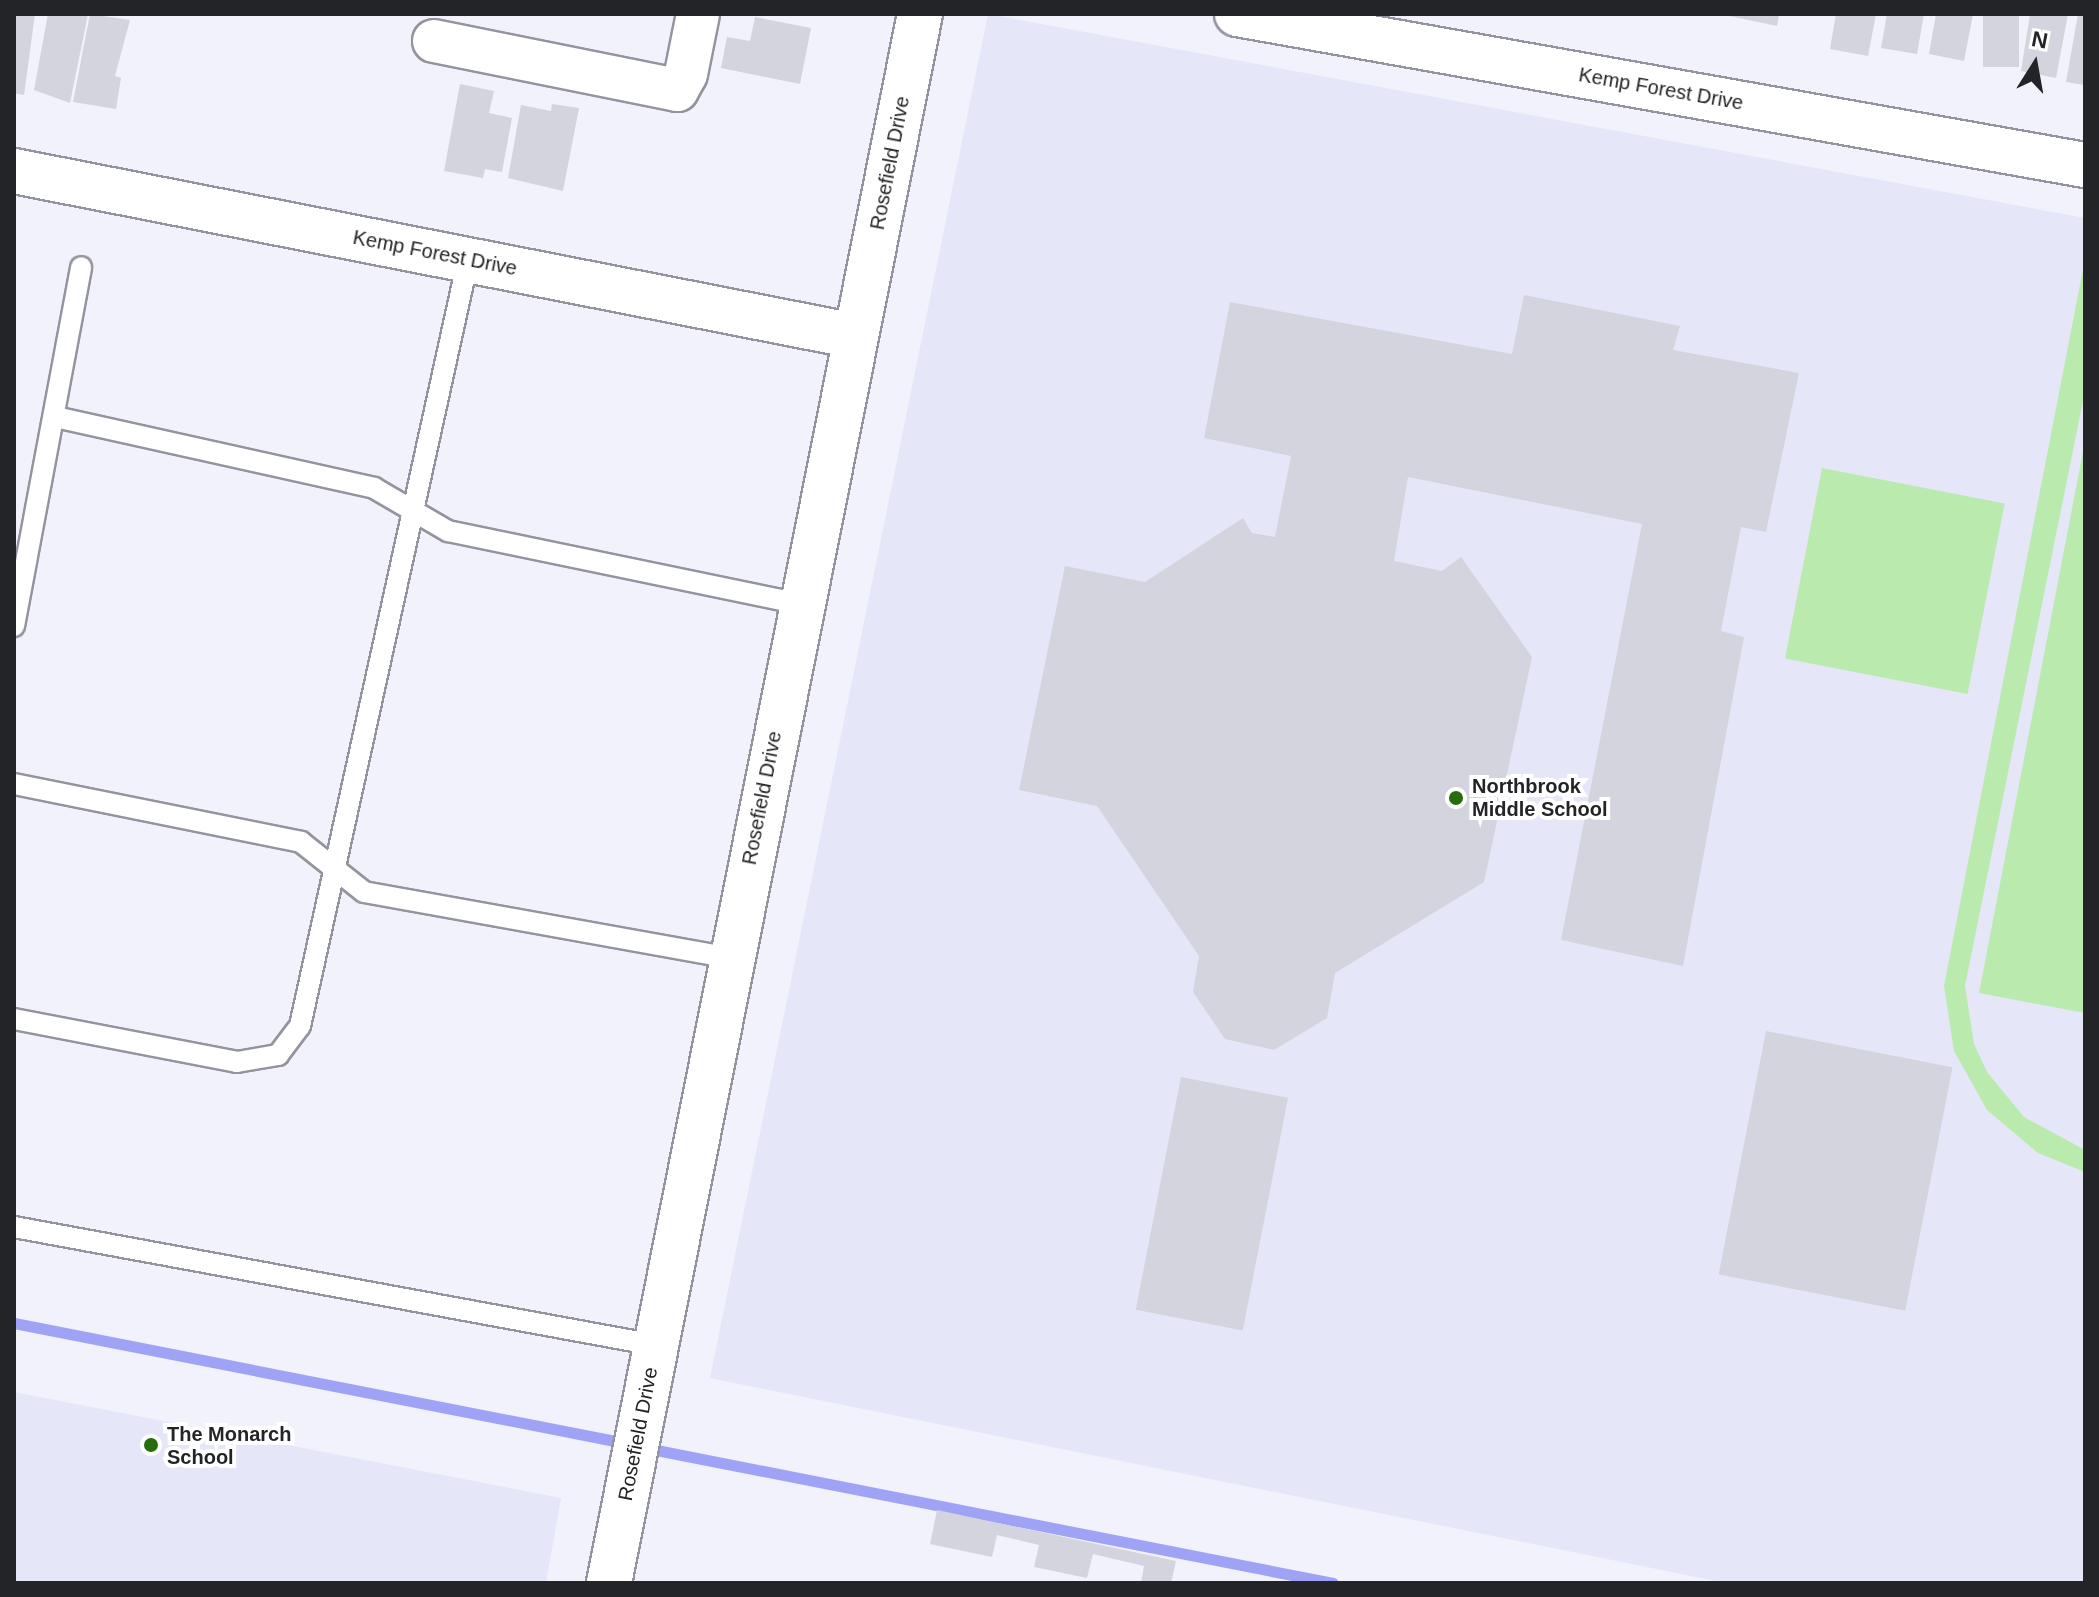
<!DOCTYPE html>
<html>
<head>
<meta charset="utf-8">
<style>
	body { margin:0 }
	#map { position:relative; width:2099px; height:1597px; overflow:hidden; background:#f1f2fc; font-family:Arial,sans-serif }
	div>[style] { position:absolute }
	.built>* { inset:0; background:#e5e7f8 }
	.green>* { inset:0; background:#bbeaaf; transform-origin:0 0 }
	.stream>* { height:11px; margin:-5.5px; padding:0 5.5px; transform-origin:5.5px; border-radius:5.5px; background:#9ea3f6 }
	.building>* { inset:0; background:#d3d4dd; transform-origin:0 0 }
	.roads { filter:drop-shadow(2px 0 #93949d) drop-shadow(-2px 0 #93949d) drop-shadow(0 2px #93949d) drop-shadow(0 -2px #93949d) }
	.service>* { height:20px; margin:-10px; padding:0 10px; transform-origin:10px; border-radius:10px; background:#fff }
	.minor>* { height:42px; margin:-21px; padding:0 21px; transform-origin:21px; border-radius:21px; background:#fff }
	.tertiary>* { height:44px; margin:-22px; padding:0 22px; transform-origin:22px; border-radius:22px; background:#fff }
	.dots>* { width:22px; height:22px; translate:-50% -50%; box-sizing:border-box; border:4px solid #fff; border-radius:50% }
	span { translate:-50% -50%; white-space:nowrap; text-align:center; line-height:1.15; -webkit-text-stroke:8px #fff; paint-order:stroke }
	.street-label { font-size:20px; color:#232427 }
	.poi-label { font-size:20px; color:#232427; font-weight:700 }
	.left { translate:0 -50%; text-align:left }
	.frame { position:absolute; inset:0; border:16px solid #232427; pointer-events:none }
	.north { position:absolute; left:1995px; top:24px; width:80px; height:80px; -webkit-text-stroke:6px #fff; paint-order:stroke; rotate:11deg; font-size:22px; font-weight:700; line-height:32px; text-align:center; color:#232427 }
	.north::after { content:''; display:block; margin:auto; width:28px; height:36px; background:#232427; clip-path:polygon(50% 0,100% 100%,50% 72%,0 100%) }
</style>
</head>
<body>
<div id="map">
	<div class="built">
		<i style="clip-path:polygon(988px 14px,2085px 218px,2085px 1583px,1726px 1583px,710px 1378px)"></i>
		<i style="clip-path:polygon(14px 1392px,561px 1498px,546px 1583px,14px 1583px)"></i>
	</div>
	<div class="green">
		<i style="clip-path:polygon(2083px 269px,2085px 391px,1965px 986px,1974px 1044px,1987px 1072px,2024px 1117px,2085px 1150px,2085px 1172px,2038px 1153px,1987px 1110px,1954px 1051px,1944px 986px)"></i>
		<i style="clip-path:polygon(2085px 441px,2085px 1013px,1979px 993px)"></i>
		<i style="left:1822px;top:468px;width:186px;height:194px;rotate:11deg"></i>
	</div>
	<div class="stream">
		<i style="left:14px;top:1323px;width:628px;rotate:11.11deg"></i>
		<i style="left:646px;top:1448px;width:700px;rotate:11.12deg"></i>
	</div>
	<div class="building">
		<i style="clip-path:polygon(14px 14px,35px 14px,24px 95px,14px 93px)"></i>
		<i style="clip-path:polygon(48px 14px,88px 14px,70px 103px,34px 90px)"></i>
		<i style="clip-path:polygon(90px 14px,130px 20px,115px 76px,121px 78px,116px 109px,73px 102px)"></i>
		<i style="clip-path:polygon(1720px 14px,1779px 14px,1777px 26px)"></i>
		<i style="clip-path:polygon(1836px 14px,1876px 14px,1868px 56px,1830px 49px)"></i>
		<i style="clip-path:polygon(1887px 14px,1924px 14px,1917px 54px,1881px 48px)"></i>
		<i style="clip-path:polygon(1936px 14px,1973px 14px,1964px 61px,1929px 54px)"></i>
		<i style="left:1983px;top:14px;width:36px;height:53px"></i>
		<i style="clip-path:polygon(2030px 14px,2068px 14px,2056px 78px,2021px 71px)"></i>
		<i style="clip-path:polygon(2078px 14px,2085px 14px,2085px 85px,2066px 82px)"></i>
		<i style="clip-path:polygon(755px 17px,811px 28px,800px 84px,721px 68px,727px 37px,750px 41px)"></i>
		<i style="clip-path:polygon(460px 84px,494px 91px,489px 113px,512px 118px,502px 172px,485px 169px,483px 178px,444px 171px)"></i>
		<i style="clip-path:polygon(552px 104px,579px 108px,563px 191px,508px 178px,521px 105px,551px 111px)"></i>
		<i style="clip-path:polygon(1524px 295px,1680px 326px,1673px 350px,1799px 373px,1766px 532px,1741px 527px,1721px 631px,1744px 637px,1683px 966px,1561px 940px,1642px 524px,1408px 477px,1394px 561px,1442px 571px,1461px 557px,1532px 657px,1484px 882px,1335px 973px,1327px 1018px,1274px 1050px,1225px 1039px,1193px 992px,1199px 956px,1097px 806px,1019px 790px,1065px 566px,1145px 582px,1243px 518px,1252px 533px,1275px 537px,1291px 456px,1204px 438px,1230px 302px,1512px 354px)"></i>
		<i style="left:1766px;top:1031px;width:190px;height:248px;rotate:11deg"></i>
		<i style="left:1181px;top:1077px;width:109px;height:237px;rotate:11deg"></i>
		<i style="clip-path:polygon(937px 1510px,1176px 1561px,1171px 1583px,1141px 1583px,1144px 1566px,1093px 1554px,1087px 1578px,1034px 1567px,1039px 1545px,997px 1535px,992px 1557px,930px 1544px)"></i>
	</div>
	<div class="roads">
		<div class="service">
			<i style="left:55px;top:417px;width:327px;rotate:12.5deg"></i>
			<i style="left:374px;top:488px;width:86px;rotate:30.2deg"></i>
			<i style="left:448px;top:531px;width:360px;rotate:11.7deg"></i>
			<i style="left:14px;top:626px;width:365px;rotate:-79.4deg"></i>
			<i style="left:14px;top:784px;width:293px;rotate:11.4deg"></i>
			<i style="left:301px;top:842px;width:80px;rotate:38.4deg"></i>
			<i style="left:364px;top:892px;width:372px;rotate:10.2deg"></i>
			<i style="left:14px;top:1019px;width:227px;rotate:10.9deg"></i>
			<i style="left:237px;top:1062px;width:42px;rotate:-9.7deg"></i>
			<i style="left:278px;top:1055px;width:36px;rotate:-53deg"></i>
			<i style="left:300px;top:1026px;width:784px;rotate:-77.63deg"></i>
			<i style="left:14px;top:1227px;width:652px;rotate:10.43deg"></i>
		</div>
		<div class="minor">
			<i style="left:434px;top:41px;width:248px;rotate:11.4deg"></i>
			<i style="left:677px;top:90px;width:18px;rotate:-61deg"></i>
			<i style="left:686px;top:74px;width:61px;rotate:-78.7deg"></i>
		</div>
		<div class="tertiary">
			<i style="left:1237px;top:14px;width:861px;rotate:10.1deg"></i>
			<i style="left:14px;top:171px;width:857px;rotate:11.1deg"></i>
			<i style="left:609px;top:1583px;width:1600px;rotate:-78.79deg"></i>
		</div>
	</div>
	<div class="dots">
		<i style="left:1456px;top:798px;background:#266e0d"></i>
		<i style="left:151px;top:1445px;background:#266e0d"></i>
	</div>
	<div class="street-label">
		<span style="left:1661px;top:89px;rotate:10deg">Kemp Forest Drive</span>
		<span style="left:890px;top:163px;rotate:-79deg">Rosefield Drive</span>
		<span style="left:435px;top:253px;rotate:11deg">Kemp Forest Drive</span>
		<span style="left:762px;top:798px;rotate:-79deg">Rosefield Drive</span>
		<span style="left:638px;top:1434px;rotate:-79deg">Rosefield Drive</span>
	</div>
	<div class="poi-label">
		<span class="left" style="left:1472px;top:798px">Northbrook<br>Middle School</span>
		<span class="left" style="left:167px;top:1446px">The Monarch<br>School</span>
	</div>
	<div class="frame"></div>
	<div class="north">N</div>
</div>
</body>
</html>
